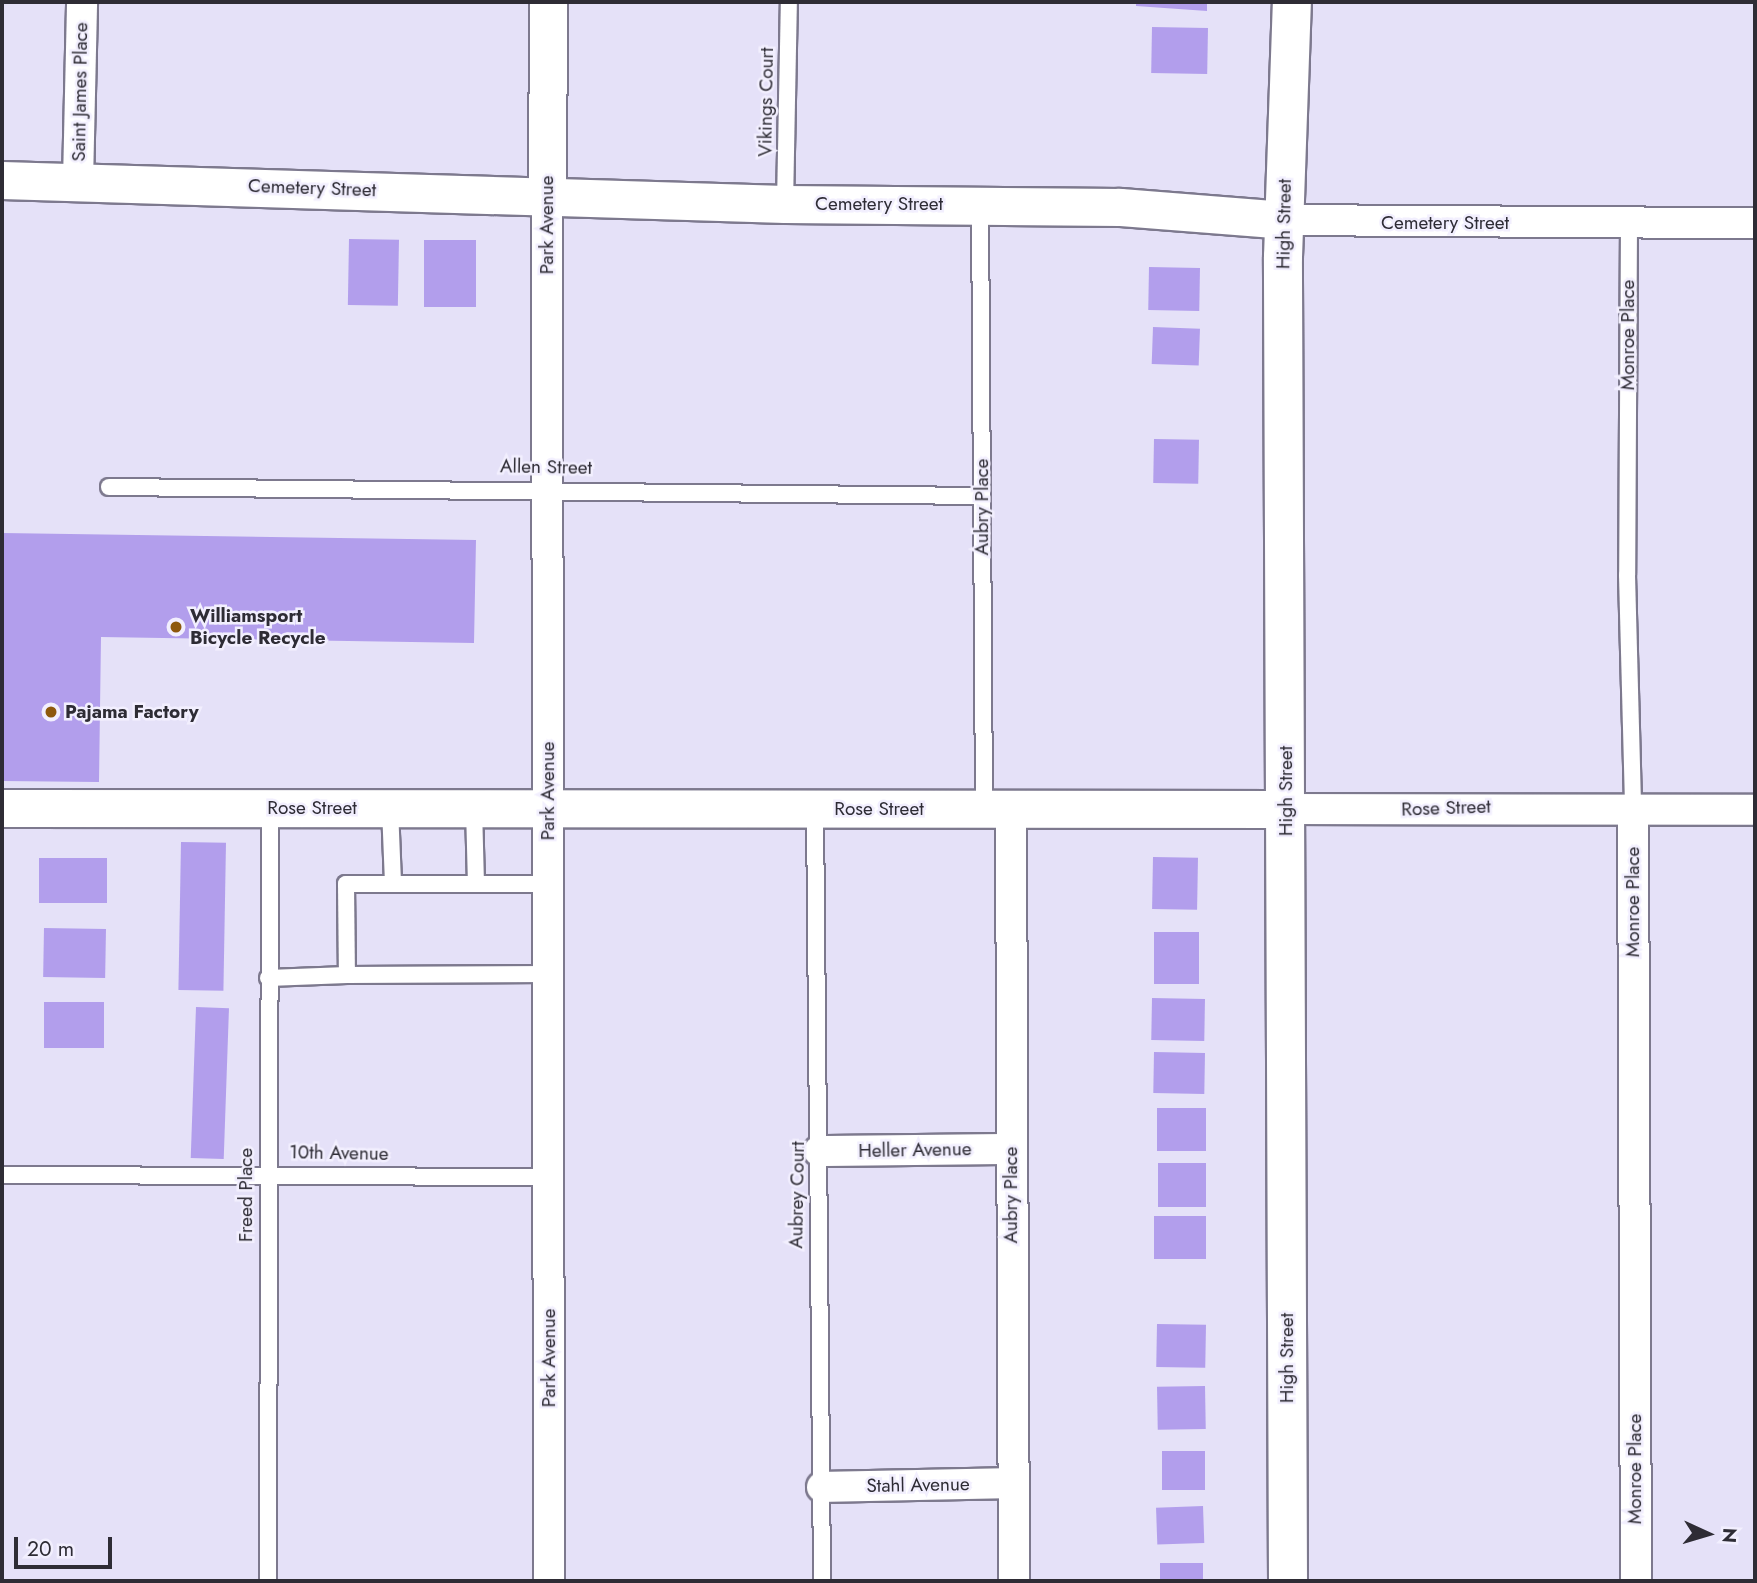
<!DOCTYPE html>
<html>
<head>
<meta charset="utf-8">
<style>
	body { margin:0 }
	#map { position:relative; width:1757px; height:1583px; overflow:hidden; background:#e5e1f8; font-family:Jost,sans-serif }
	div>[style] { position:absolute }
	.building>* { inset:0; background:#b29eec; transform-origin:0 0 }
	.roads { filter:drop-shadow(2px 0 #7d798e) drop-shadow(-2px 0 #7d798e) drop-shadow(0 2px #7d798e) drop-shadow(0 -2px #7d798e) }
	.service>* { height:16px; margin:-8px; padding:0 8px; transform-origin:8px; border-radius:8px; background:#fff }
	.minor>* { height:30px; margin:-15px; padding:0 15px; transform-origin:15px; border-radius:15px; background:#fff }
	.tertiary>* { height:37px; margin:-18.5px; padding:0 18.5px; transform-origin:18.5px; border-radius:18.5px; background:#fff }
	.secondary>* { height:38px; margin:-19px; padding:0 19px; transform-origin:19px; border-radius:19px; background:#fff }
	.dots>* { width:19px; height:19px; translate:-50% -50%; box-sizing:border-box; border:4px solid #f2effe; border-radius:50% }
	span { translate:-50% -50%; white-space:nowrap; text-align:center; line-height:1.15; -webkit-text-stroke:5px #f2effe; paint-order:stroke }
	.street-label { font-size:19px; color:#2e2c35 }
	.poi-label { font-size:19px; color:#2e2c35; font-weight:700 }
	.left { translate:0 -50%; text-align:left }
	.frame { position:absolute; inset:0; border:4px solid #2e2c35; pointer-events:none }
	.north { position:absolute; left:1673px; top:1499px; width:70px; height:70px; -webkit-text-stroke:5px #f2effe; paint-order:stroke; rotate:94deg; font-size:19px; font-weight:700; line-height:28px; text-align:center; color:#2e2c35 }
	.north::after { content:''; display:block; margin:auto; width:24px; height:32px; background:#2e2c35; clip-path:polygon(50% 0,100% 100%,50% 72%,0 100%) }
	.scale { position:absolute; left:14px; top:1537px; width:98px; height:32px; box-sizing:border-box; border:4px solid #2e2c35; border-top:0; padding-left:9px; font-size:21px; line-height:24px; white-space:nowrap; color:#2e2c35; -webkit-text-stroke:5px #f2effe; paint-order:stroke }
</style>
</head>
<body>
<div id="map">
	<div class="building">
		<i style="clip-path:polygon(1136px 2px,1207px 2px,1207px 11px,1136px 6px)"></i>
		<i style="left:1152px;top:27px;width:56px;height:46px;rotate:1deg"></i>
		<i style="left:349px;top:239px;width:50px;height:66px;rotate:1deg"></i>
		<i style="left:476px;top:240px;width:67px;height:52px;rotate:90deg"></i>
		<i style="left:1149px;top:267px;width:51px;height:43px;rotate:1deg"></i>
		<i style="left:1153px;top:327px;width:47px;height:37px;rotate:2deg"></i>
		<i style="left:1154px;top:439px;width:45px;height:44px;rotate:1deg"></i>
		<i style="clip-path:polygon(2px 533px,476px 540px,474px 643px,101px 637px,99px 782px,2px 781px)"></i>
		<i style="left:181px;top:842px;width:45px;height:148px;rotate:1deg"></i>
		<i style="left:1153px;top:857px;width:45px;height:52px;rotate:1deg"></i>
		<i style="left:107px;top:858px;width:45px;height:68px;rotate:90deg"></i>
		<i style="left:44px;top:928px;width:62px;height:49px;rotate:1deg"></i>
		<i style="left:1154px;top:932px;width:45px;height:52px"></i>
		<i style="left:1152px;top:998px;width:53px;height:42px;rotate:1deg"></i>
		<i style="left:44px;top:1002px;width:60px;height:46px"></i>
		<i style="left:196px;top:1007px;width:33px;height:151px;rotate:2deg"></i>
		<i style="left:1154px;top:1052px;width:51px;height:41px;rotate:1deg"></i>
		<i style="left:1157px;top:1108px;width:49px;height:43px"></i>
		<i style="left:1206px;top:1163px;width:44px;height:48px;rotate:90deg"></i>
		<i style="left:1154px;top:1216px;width:52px;height:43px"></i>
		<i style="left:1157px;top:1324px;width:49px;height:43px;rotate:1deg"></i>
		<i style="left:1205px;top:1386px;width:43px;height:48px;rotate:89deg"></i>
		<i style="left:1162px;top:1451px;width:43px;height:39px"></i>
		<i style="left:1203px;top:1506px;width:37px;height:47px;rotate:88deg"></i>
		<i style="left:1160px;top:1563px;width:43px;height:18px"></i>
	</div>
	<div class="roads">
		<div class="service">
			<i style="left:785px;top:204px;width:202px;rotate:-88.9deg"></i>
			<i style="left:980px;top:204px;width:605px;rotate:89.62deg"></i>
			<i style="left:1629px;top:223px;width:352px;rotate:90.3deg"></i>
			<i style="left:1627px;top:575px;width:235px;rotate:88.5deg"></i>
			<i style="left:109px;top:487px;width:873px;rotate:0.59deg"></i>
			<i style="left:390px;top:808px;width:75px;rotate:87.7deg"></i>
			<i style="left:474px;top:808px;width:75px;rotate:88.5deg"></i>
			<i style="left:815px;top:809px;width:772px;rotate:89.48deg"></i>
			<i style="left:548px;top:884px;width:202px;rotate:180deg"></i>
			<i style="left:346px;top:884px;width:91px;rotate:89.4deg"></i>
			<i style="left:347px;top:975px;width:202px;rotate:-0.3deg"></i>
			<i style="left:268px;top:978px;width:79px;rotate:-2.2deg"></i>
			<i style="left:2px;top:1175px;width:547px;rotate:0.21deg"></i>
			<i style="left:268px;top:1581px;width:773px;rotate:-89.85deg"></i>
		</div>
		<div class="minor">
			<i style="left:78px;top:182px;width:180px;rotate:-88.7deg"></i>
			<i style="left:547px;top:194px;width:1387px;rotate:89.92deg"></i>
			<i style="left:1284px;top:220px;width:471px;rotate:0.4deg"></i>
			<i style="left:1011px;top:809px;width:772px;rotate:89.78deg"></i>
			<i style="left:1286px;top:809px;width:469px;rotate:0.1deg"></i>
			<i style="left:1633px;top:810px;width:771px;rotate:89.78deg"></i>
			<i style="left:819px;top:1151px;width:192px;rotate:-0.6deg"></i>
			<i style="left:822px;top:1487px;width:191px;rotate:-1.2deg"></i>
		</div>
		<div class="tertiary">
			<i style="left:2px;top:180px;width:783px;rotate:1.76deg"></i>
			<i style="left:785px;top:204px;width:335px;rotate:0.5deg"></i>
			<i style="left:1120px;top:207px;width:165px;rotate:4.5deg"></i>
			<i style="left:547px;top:194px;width:192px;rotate:-89.7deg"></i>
			<i style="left:2px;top:808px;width:1284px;rotate:0.04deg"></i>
		</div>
		<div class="secondary">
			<i style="left:1288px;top:1581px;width:1324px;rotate:-90.22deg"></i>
			<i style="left:1283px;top:257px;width:255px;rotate:-88deg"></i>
		</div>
	</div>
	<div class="dots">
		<i style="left:176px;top:627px;background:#8e580c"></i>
		<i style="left:51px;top:712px;background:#8e580c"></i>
	</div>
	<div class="street-label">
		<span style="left:80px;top:92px;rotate:-89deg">Saint James Place</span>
		<span style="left:766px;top:102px;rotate:-89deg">Vikings Court</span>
		<span style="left:312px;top:188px;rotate:2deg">Cemetery Street</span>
		<span style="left:879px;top:204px">Cemetery Street</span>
		<span style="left:1445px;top:223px">Cemetery Street</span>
		<span style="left:1284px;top:224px;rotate:-89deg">High Street</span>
		<span style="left:547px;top:225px;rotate:-90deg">Park Avenue</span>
		<span style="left:1628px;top:335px;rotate:-90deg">Monroe Place</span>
		<span style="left:546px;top:467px;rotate:1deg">Allen Street</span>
		<span style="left:982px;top:507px;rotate:-90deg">Aubry Place</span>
		<span style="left:548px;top:791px;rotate:-90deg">Park Avenue</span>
		<span style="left:1286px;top:791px;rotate:-90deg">High Street</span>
		<span style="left:312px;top:808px">Rose Street</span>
		<span style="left:1446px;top:808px;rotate:-2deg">Rose Street</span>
		<span style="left:879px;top:809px">Rose Street</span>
		<span style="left:1633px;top:902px;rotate:-90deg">Monroe Place</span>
		<span style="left:915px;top:1150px;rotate:-1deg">Heller Avenue</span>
		<span style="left:339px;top:1153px;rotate:1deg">10th Avenue</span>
		<span style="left:246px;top:1195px;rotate:-90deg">Freed Place</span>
		<span style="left:797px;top:1195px;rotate:-89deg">Aubrey Court</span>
		<span style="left:1011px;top:1195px;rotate:-90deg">Aubry Place</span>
		<span style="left:549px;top:1358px;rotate:-90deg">Park Avenue</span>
		<span style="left:1287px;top:1358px;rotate:-90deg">High Street</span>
		<span style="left:1635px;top:1469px;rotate:-90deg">Monroe Place</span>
		<span style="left:918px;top:1485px;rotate:-1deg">Stahl Avenue</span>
	</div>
	<div class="poi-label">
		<span class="left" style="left:190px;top:627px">Williamsport<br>Bicycle Recycle</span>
		<span class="left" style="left:65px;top:712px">Pajama Factory</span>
	</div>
	<div class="frame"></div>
	<div class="north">N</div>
	<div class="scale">20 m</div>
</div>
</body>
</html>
